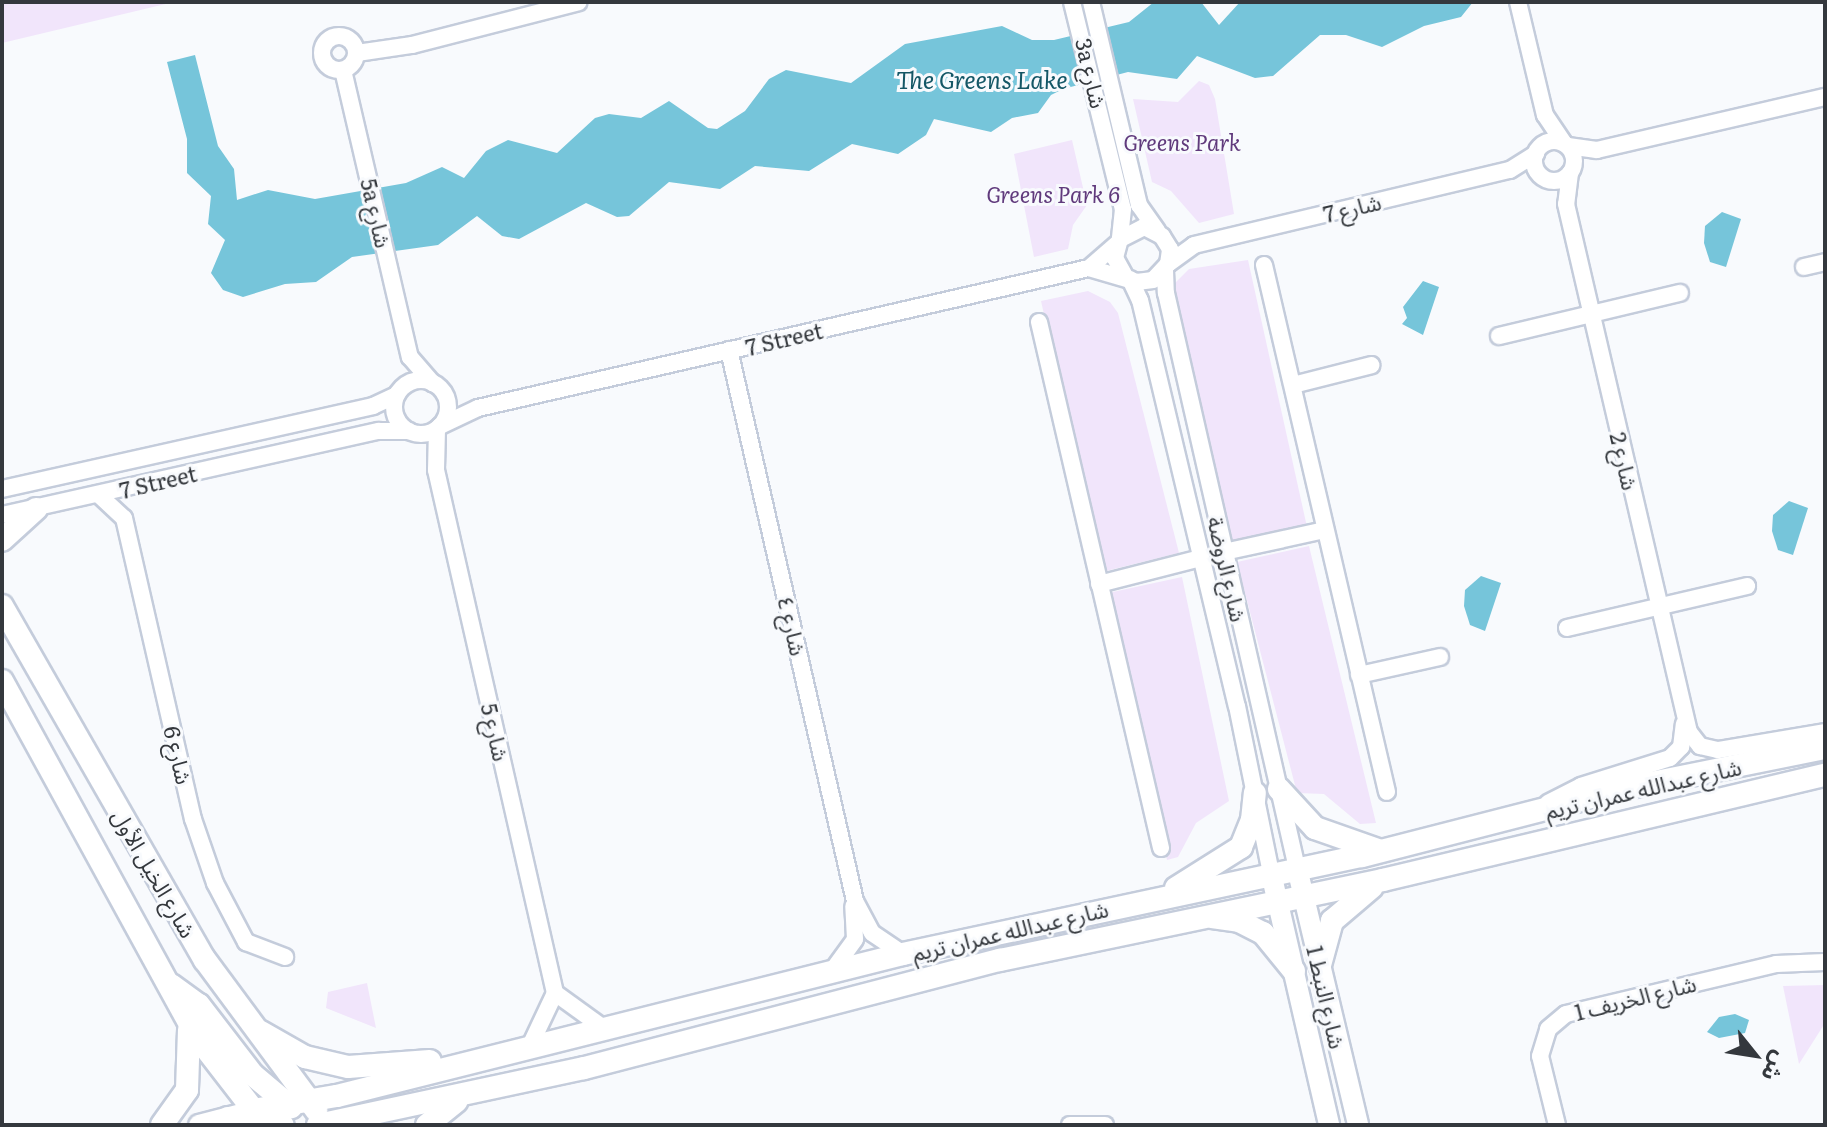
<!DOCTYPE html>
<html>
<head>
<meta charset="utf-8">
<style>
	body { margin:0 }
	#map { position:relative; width:1827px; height:1127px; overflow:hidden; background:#f8fafd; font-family:Literata,"Noto Sans Arabic",serif }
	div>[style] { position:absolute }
	.green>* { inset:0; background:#f1e5fb }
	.water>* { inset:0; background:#76c5da }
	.roads { filter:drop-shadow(2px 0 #c4ccdb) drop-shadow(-2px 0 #c4ccdb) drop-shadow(0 2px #c4ccdb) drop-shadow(0 -2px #c4ccdb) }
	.minor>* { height:16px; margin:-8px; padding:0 8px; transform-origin:8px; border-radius:8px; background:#fff }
	.minor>.ring { margin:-8px; padding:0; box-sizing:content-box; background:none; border:16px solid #fff; border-radius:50% }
	.tertiary>* { height:20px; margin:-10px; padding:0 10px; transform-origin:10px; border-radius:10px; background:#fff }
	.secondary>* { height:22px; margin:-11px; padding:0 11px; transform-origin:11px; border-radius:11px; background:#fff }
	span { translate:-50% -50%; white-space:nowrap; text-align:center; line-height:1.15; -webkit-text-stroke:6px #f8fafd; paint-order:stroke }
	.street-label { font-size:22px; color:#34383d }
	.park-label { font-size:22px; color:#603a7c; font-style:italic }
	.water-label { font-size:24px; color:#145766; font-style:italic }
	.frame { position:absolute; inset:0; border:4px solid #34383d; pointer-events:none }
	.north { position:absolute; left:1715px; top:1015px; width:80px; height:80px; -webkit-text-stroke:6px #f8fafd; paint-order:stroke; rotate:120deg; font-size:22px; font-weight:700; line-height:32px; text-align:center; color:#34383d }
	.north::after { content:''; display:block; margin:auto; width:28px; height:36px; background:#34383d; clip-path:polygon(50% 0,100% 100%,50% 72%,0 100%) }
</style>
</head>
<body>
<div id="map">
	<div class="green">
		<i style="clip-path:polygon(2px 2px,174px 2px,2px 43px)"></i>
		<i style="clip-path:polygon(1199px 81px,1209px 85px,1215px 99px,1234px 214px,1199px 223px,1171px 191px,1152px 182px,1133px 99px,1178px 102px)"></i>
		<i style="clip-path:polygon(1072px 140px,1087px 205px,1073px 225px,1068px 249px,1034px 257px,1014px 154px)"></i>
		<i style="clip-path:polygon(1248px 260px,1307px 527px,1232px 543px,1174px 284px,1189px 269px)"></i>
		<i style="clip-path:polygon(1088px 291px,1110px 302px,1118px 313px,1179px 553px,1102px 572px,1041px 301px)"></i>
		<i style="clip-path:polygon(1309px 546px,1376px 823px,1360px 824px,1324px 794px,1297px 793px,1237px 562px)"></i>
		<i style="clip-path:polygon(1182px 577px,1229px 801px,1196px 823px,1178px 857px,1167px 860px,1108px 593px)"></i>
		<i style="clip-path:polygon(367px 983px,376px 1028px,326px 1008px,328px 992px)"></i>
		<i style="clip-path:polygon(1825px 985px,1825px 1023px,1799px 1064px,1783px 986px)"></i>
	</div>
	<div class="water">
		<i style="clip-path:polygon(1154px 2px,1201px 2px,1219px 25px,1240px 2px,1473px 2px,1461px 17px,1424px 26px,1382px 47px,1346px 35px,1320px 35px,1273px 76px,1255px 78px,1197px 56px,1177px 79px,1128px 72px,1063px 89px,1051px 95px,1038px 113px,1012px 118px,991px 132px,934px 119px,926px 135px,898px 154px,852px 144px,809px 171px,755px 166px,720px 189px,669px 182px,629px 216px,617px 217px,586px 203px,519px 239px,502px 236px,477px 216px,438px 245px,352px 257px,316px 282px,285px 284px,243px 297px,223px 290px,211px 273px,225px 240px,208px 224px,211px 196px,187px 173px,187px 139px,167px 62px,195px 55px,218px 146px,234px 169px,237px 200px,268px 190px,315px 199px,406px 183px,442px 167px,464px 178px,486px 151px,508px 140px,557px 153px,595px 118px,609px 114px,641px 118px,669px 101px,708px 128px,717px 129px,745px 111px,769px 79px,786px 70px,851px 83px,905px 44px,1002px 26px,1032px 40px,1054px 40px,1129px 22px)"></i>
		<i style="clip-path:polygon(1722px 212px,1741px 219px,1726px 267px,1710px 262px,1704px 243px,1705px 226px)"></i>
		<i style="clip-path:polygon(1423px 281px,1439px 287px,1423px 335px,1402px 324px,1407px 318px,1403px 307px)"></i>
		<i style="clip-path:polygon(1789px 501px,1808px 508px,1793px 555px,1778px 550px,1772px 531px,1773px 515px)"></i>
		<i style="clip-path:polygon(1481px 576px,1501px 583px,1485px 631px,1470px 625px,1464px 606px,1465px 590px)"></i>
		<i style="clip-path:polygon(1735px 1014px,1749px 1020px,1745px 1033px,1719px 1038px,1707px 1032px,1719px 1017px)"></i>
	</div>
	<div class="roads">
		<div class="minor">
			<i style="left:1072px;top:2px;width:213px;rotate:76.2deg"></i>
			<i style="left:1123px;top:209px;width:30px;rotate:96deg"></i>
			<i style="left:1091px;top:2px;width:209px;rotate:76.7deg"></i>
			<i style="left:1139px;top:205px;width:32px;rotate:55deg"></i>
			<i style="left:1518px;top:2px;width:116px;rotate:76.6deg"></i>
			<i style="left:1545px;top:115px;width:34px;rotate:56deg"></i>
			<i class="ring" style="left:322px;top:36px;width:18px;height:18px"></i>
			<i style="left:357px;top:53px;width:56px;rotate:-8.3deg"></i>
			<i style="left:412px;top:45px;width:172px;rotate:-14.4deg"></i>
			<i style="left:343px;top:70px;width:295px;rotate:76.9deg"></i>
			<i style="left:410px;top:357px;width:35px;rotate:49deg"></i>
			<i class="ring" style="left:1534px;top:141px;width:24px;height:24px"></i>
			<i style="left:1568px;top:146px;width:29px;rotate:8deg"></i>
			<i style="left:1597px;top:150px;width:234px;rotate:-13.1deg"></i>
			<i style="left:1570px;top:173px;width:31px;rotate:97deg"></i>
			<i style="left:1566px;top:204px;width:542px;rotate:76.89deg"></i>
			<i style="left:1689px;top:732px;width:18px;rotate:52deg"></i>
			<i style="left:1700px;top:746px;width:18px;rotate:13deg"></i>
			<i style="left:1718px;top:750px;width:109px;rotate:-9.5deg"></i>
			<i style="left:1168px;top:264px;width:32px;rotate:-36deg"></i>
			<i style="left:1194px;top:245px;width:325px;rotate:-13.4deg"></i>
			<i style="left:1510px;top:170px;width:31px;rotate:-32deg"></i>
			<i style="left:1264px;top:265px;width:541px;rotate:76.86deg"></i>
			<i style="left:1804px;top:267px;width:22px;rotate:-13deg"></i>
			<i style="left:1089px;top:268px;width:50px;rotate:16.3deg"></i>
			<i style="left:1137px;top:282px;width:16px;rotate:-7deg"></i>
			<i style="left:1153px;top:280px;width:22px;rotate:-47deg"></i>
			<i style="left:1168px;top:264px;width:15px;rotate:-82deg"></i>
			<i style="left:1170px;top:249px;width:15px;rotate:-122deg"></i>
			<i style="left:1162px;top:236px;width:20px;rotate:-153deg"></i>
			<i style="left:1144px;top:227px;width:27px;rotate:153deg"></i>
			<i style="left:1120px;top:239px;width:20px;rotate:105deg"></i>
			<i style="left:1115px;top:258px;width:21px;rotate:61deg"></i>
			<i style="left:1165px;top:270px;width:23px;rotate:88deg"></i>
			<i style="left:1166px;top:293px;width:590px;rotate:77.17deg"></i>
			<i style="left:1130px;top:279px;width:23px;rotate:65deg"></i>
			<i style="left:1140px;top:300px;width:417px;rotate:76.6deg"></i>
			<i style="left:1237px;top:706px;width:170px;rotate:78.5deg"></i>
			<i style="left:1039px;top:322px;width:540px;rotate:76.94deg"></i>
			<i style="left:1499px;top:336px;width:186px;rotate:-13.4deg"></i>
			<i style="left:729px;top:350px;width:565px;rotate:77.12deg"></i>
			<i style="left:855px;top:901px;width:36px;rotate:62deg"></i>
			<i style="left:872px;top:933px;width:37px;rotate:34deg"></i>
			<i class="ring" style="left:394px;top:380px;width:38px;height:38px"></i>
			<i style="left:1293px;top:385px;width:81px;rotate:-14.2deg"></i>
			<i style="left:440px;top:426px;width:42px;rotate:-25.3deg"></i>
			<i style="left:478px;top:408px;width:627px;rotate:-12.91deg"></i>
			<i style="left:1089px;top:268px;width:37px;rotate:-41deg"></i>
			<i style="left:437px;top:429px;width:41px;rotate:91.4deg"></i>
			<i style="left:436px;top:470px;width:536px;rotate:77.18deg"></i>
			<i style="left:555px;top:993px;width:61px;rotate:115.3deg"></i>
			<i style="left:2px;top:489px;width:380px;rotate:-12.6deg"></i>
			<i style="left:373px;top:406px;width:26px;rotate:-25deg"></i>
			<i style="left:99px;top:495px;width:34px;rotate:43deg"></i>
			<i style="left:124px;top:518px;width:309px;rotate:77.1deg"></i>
			<i style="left:193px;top:819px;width:68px;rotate:71deg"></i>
			<i style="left:215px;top:883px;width:67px;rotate:62.3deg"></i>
			<i style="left:246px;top:942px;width:42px;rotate:21deg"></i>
			<i style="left:2px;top:515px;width:386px;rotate:-12.6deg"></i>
			<i style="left:379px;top:431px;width:30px"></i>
			<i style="left:1224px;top:552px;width:103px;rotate:-12.3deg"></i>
			<i style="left:1099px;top:584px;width:104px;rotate:-14.4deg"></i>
			<i style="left:1567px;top:628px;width:185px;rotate:-13.1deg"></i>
			<i style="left:1359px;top:675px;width:83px;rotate:-12.5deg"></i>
			<i style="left:1548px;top:803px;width:37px;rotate:-27deg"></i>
			<i style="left:1581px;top:786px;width:93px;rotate:-17.5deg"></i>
			<i style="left:1670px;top:758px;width:16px;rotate:-45deg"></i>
			<i style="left:1681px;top:747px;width:23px;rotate:-83deg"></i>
			<i style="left:832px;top:971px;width:39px;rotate:-54deg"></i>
			<i style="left:855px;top:939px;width:33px;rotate:-93deg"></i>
			<i style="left:555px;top:993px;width:62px;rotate:35.8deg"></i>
			<i style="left:1070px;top:1125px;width:35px"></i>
			<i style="left:1557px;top:1125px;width:71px;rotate:-103.8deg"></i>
			<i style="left:1540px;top:1056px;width:28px;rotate:-73deg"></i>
			<i style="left:1548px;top:1029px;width:23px;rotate:-40deg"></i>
			<i style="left:1566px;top:1014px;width:216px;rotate:-13.4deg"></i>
			<i style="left:1776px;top:964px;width:49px;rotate:-2.3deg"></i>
		</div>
		<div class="tertiary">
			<i style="left:1297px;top:868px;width:264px;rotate:76.6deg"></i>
			<i style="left:1271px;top:873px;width:259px;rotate:77deg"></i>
			<i style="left:199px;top:1125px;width:43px;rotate:-14.7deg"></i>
		</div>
		<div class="secondary">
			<i style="left:2px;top:540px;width:46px;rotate:-42.4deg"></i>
			<i style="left:2px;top:606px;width:408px;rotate:60.2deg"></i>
			<i style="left:205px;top:960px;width:187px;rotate:53.5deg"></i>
			<i style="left:2px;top:681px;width:406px;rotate:61.3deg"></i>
			<i style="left:197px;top:1037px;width:111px;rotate:52.3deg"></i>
			<i style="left:1279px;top:789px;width:53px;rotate:47.3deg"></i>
			<i style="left:1315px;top:828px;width:67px;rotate:19.2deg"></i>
			<i style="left:1176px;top:888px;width:77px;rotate:-32.2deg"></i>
			<i style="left:1241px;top:847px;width:29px;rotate:-68deg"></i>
			<i style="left:1252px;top:820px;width:27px;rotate:-84deg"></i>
			<i style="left:1212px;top:917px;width:27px;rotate:8deg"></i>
			<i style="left:1239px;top:921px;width:27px;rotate:27deg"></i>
			<i style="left:1263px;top:933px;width:49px;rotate:50.8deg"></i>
			<i style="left:1320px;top:965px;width:46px;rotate:-74.7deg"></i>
			<i style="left:1332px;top:921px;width:52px;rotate:-40.4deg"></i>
			<i style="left:171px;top:985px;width:34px;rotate:36deg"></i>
			<i style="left:199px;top:1005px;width:88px;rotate:52.4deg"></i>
			<i style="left:253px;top:1075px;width:50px;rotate:40.1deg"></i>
			<i style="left:261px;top:1032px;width:51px;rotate:29.6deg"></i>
			<i style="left:305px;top:1057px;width:44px;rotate:13.1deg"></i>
			<i style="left:348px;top:1067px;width:82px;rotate:-4.2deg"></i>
			<i style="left:253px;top:1110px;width:85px;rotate:-9.5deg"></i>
			<i style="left:337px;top:1096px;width:584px;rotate:-14.08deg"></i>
			<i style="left:903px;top:954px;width:469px;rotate:-12.1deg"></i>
			<i style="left:1362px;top:856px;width:278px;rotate:-14.4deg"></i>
			<i style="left:1631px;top:787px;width:198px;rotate:-11.4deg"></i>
			<i style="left:228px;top:1118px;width:55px;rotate:7.3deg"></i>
			<i style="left:162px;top:1125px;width:43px;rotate:-54.5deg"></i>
			<i style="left:187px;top:1090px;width:60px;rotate:-88.1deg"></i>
			<i style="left:318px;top:1125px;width:272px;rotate:-12.1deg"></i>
			<i style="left:584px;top:1068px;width:430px;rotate:-14.6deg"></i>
			<i style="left:1000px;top:960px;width:391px;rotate:-11.8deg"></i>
			<i style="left:1383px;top:880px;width:454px;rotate:-13.4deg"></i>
			<i style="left:427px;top:1125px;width:38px;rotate:-39deg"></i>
		</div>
	</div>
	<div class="street-label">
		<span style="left:1092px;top:73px;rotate:77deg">3a شارع</span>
		<span style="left:1352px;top:207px;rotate:-13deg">شارع 7</span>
		<span style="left:377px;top:213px;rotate:77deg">5a شارع</span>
		<span style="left:784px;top:338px;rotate:-13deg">7 Street</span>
		<span style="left:1625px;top:461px;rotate:77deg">شارع 2</span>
		<span style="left:158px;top:481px;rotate:-13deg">7 Street</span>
		<span style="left:1228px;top:569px;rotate:77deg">شارع الروضة</span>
		<span style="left:793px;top:626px;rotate:77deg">شارع ٤</span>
		<span style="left:496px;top:732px;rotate:77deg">شارع 5</span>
		<span style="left:179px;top:755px;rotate:77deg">شارع 6</span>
		<span style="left:1643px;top:788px;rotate:-13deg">شارع عبدالله عمران تريم</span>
		<span style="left:155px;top:873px;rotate:60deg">شارع الخيل الأول</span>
		<span style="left:1010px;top:930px;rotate:-13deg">شارع عبدالله عمران تريم</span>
		<span style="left:1327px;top:997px;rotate:77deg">شارع النبط 1</span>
		<span style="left:1635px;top:997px;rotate:-14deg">شارع الخريف 1</span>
	</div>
	<div class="park-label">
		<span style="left:1182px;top:142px">Greens Park</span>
		<span style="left:1053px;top:194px">Greens Park 6</span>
	</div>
	<div class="water-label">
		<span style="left:982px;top:79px">The Greens Lake</span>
	</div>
	<div class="frame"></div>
	<div class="north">ش</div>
</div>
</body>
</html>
